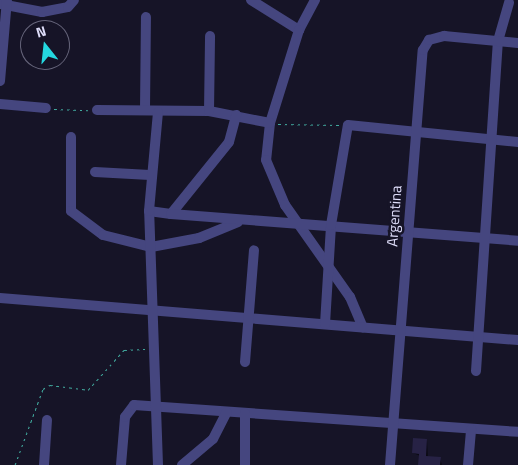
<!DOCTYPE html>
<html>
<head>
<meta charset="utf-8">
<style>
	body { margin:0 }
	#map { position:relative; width:518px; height:465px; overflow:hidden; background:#161427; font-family:"Titillium Web",sans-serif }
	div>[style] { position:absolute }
	.shadow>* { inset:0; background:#0007 }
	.building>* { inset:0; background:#272245 }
	.path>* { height:1px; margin-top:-0.5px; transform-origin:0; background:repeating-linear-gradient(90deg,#41ab9f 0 2.5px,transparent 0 6.5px) }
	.minor>* { height:10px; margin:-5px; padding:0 5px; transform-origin:5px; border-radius:5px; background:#45467f }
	span { translate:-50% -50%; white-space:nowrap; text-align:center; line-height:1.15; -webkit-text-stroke:5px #161427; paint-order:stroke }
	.street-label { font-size:15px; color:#dfdefa }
	.north { position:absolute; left:20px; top:20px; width:50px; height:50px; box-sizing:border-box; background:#161427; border:1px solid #66657b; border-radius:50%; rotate:344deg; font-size:14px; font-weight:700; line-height:20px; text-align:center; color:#dfdefa }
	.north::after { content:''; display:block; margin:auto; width:18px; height:22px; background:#24d8e0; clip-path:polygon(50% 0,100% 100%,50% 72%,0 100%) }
</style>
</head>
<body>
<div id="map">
	<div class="shadow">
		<i style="clip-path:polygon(427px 440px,428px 457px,440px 458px,442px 465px,420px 465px,420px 456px,413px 453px)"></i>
	</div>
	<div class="building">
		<i style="clip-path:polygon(413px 438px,427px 439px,426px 456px,441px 457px,440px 465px,418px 465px,419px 454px,412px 453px)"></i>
	</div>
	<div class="path">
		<i style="left:54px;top:109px;width:34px;rotate:2deg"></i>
		<i style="left:278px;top:124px;width:61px;rotate:0.9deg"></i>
		<i style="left:15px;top:465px;width:81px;rotate:-69.8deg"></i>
		<i style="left:43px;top:389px;width:8px;rotate:-30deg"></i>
		<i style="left:50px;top:385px;width:38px;rotate:7deg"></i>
		<i style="left:88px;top:390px;width:54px;rotate:-48deg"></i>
		<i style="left:124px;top:350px;width:21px;rotate:-3deg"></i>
	</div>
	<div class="minor">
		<i style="left:251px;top:0;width:57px;rotate:32deg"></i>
		<i style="left:315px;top:0;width:34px;rotate:118deg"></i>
		<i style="left:299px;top:30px;width:97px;rotate:107.3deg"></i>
		<i style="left:270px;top:123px;width:37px;rotate:96deg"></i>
		<i style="left:266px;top:160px;width:49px;rotate:67.1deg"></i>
		<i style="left:285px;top:205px;width:113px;rotate:54.8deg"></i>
		<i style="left:350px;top:297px;width:33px;rotate:67deg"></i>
		<i style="left:1px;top:4px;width:42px;rotate:11deg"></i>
		<i style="left:42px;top:12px;width:26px;rotate:-11deg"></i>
		<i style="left:68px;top:7px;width:9px;rotate:-49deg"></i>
		<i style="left:0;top:81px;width:81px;rotate:-85.1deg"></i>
		<i style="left:0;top:104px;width:46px;rotate:5deg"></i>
		<i style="left:145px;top:109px;width:92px;rotate:-89.4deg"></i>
		<i style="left:97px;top:110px;width:112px;rotate:0.5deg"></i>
		<i style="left:209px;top:111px;width:62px;rotate:11.1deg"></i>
		<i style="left:209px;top:111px;width:75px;rotate:-89.2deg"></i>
		<i style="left:71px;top:137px;width:74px;rotate:90deg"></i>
		<i style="left:71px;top:211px;width:40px;rotate:37deg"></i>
		<i style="left:103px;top:235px;width:49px;rotate:14deg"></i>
		<i style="left:151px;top:247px;width:49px;rotate:-10.6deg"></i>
		<i style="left:199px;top:238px;width:42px;rotate:-22.3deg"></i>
		<i style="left:95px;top:172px;width:55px;rotate:3.1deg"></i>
		<i style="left:149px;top:211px;width:22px;rotate:8deg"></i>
		<i style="left:171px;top:214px;width:92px;rotate:-51.1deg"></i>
		<i style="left:229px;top:142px;width:28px;rotate:-75deg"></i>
		<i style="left:171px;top:214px;width:348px;rotate:4.4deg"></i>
		<i style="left:0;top:298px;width:520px;rotate:4.64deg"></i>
		<i style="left:325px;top:324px;width:99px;rotate:-86.5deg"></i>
		<i style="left:331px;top:225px;width:101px;rotate:-80.4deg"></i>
		<i style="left:348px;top:125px;width:171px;rotate:5.7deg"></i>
		<i style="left:245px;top:362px;width:112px;rotate:-85.4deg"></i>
		<i style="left:476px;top:371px;width:331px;rotate:-86.2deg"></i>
		<i style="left:498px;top:41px;width:40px;rotate:-74deg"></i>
		<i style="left:44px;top:465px;width:45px;rotate:-86.2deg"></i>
		<i style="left:121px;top:465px;width:48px;rotate:-85.2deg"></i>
		<i style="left:125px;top:417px;width:15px;rotate:-53deg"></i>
		<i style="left:134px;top:405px;width:385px;rotate:4deg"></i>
		<i style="left:158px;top:465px;width:254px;rotate:-92deg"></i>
		<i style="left:149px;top:211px;width:99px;rotate:-84.8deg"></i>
		<i style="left:182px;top:465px;width:40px;rotate:-40deg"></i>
		<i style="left:213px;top:439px;width:30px;rotate:-63deg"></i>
		<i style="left:245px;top:465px;width:52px;rotate:-90deg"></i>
		<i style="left:390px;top:465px;width:416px;rotate:-85.5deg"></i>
		<i style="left:423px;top:50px;width:12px;rotate:-59deg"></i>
		<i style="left:429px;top:40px;width:16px;rotate:-15deg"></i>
		<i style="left:444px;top:36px;width:74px;rotate:5.4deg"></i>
		<i style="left:468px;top:465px;width:36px;rotate:-85deg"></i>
	</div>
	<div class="street-label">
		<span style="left:394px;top:216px;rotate:-86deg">Argentina</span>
	</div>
	<div class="north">N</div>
</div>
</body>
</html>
